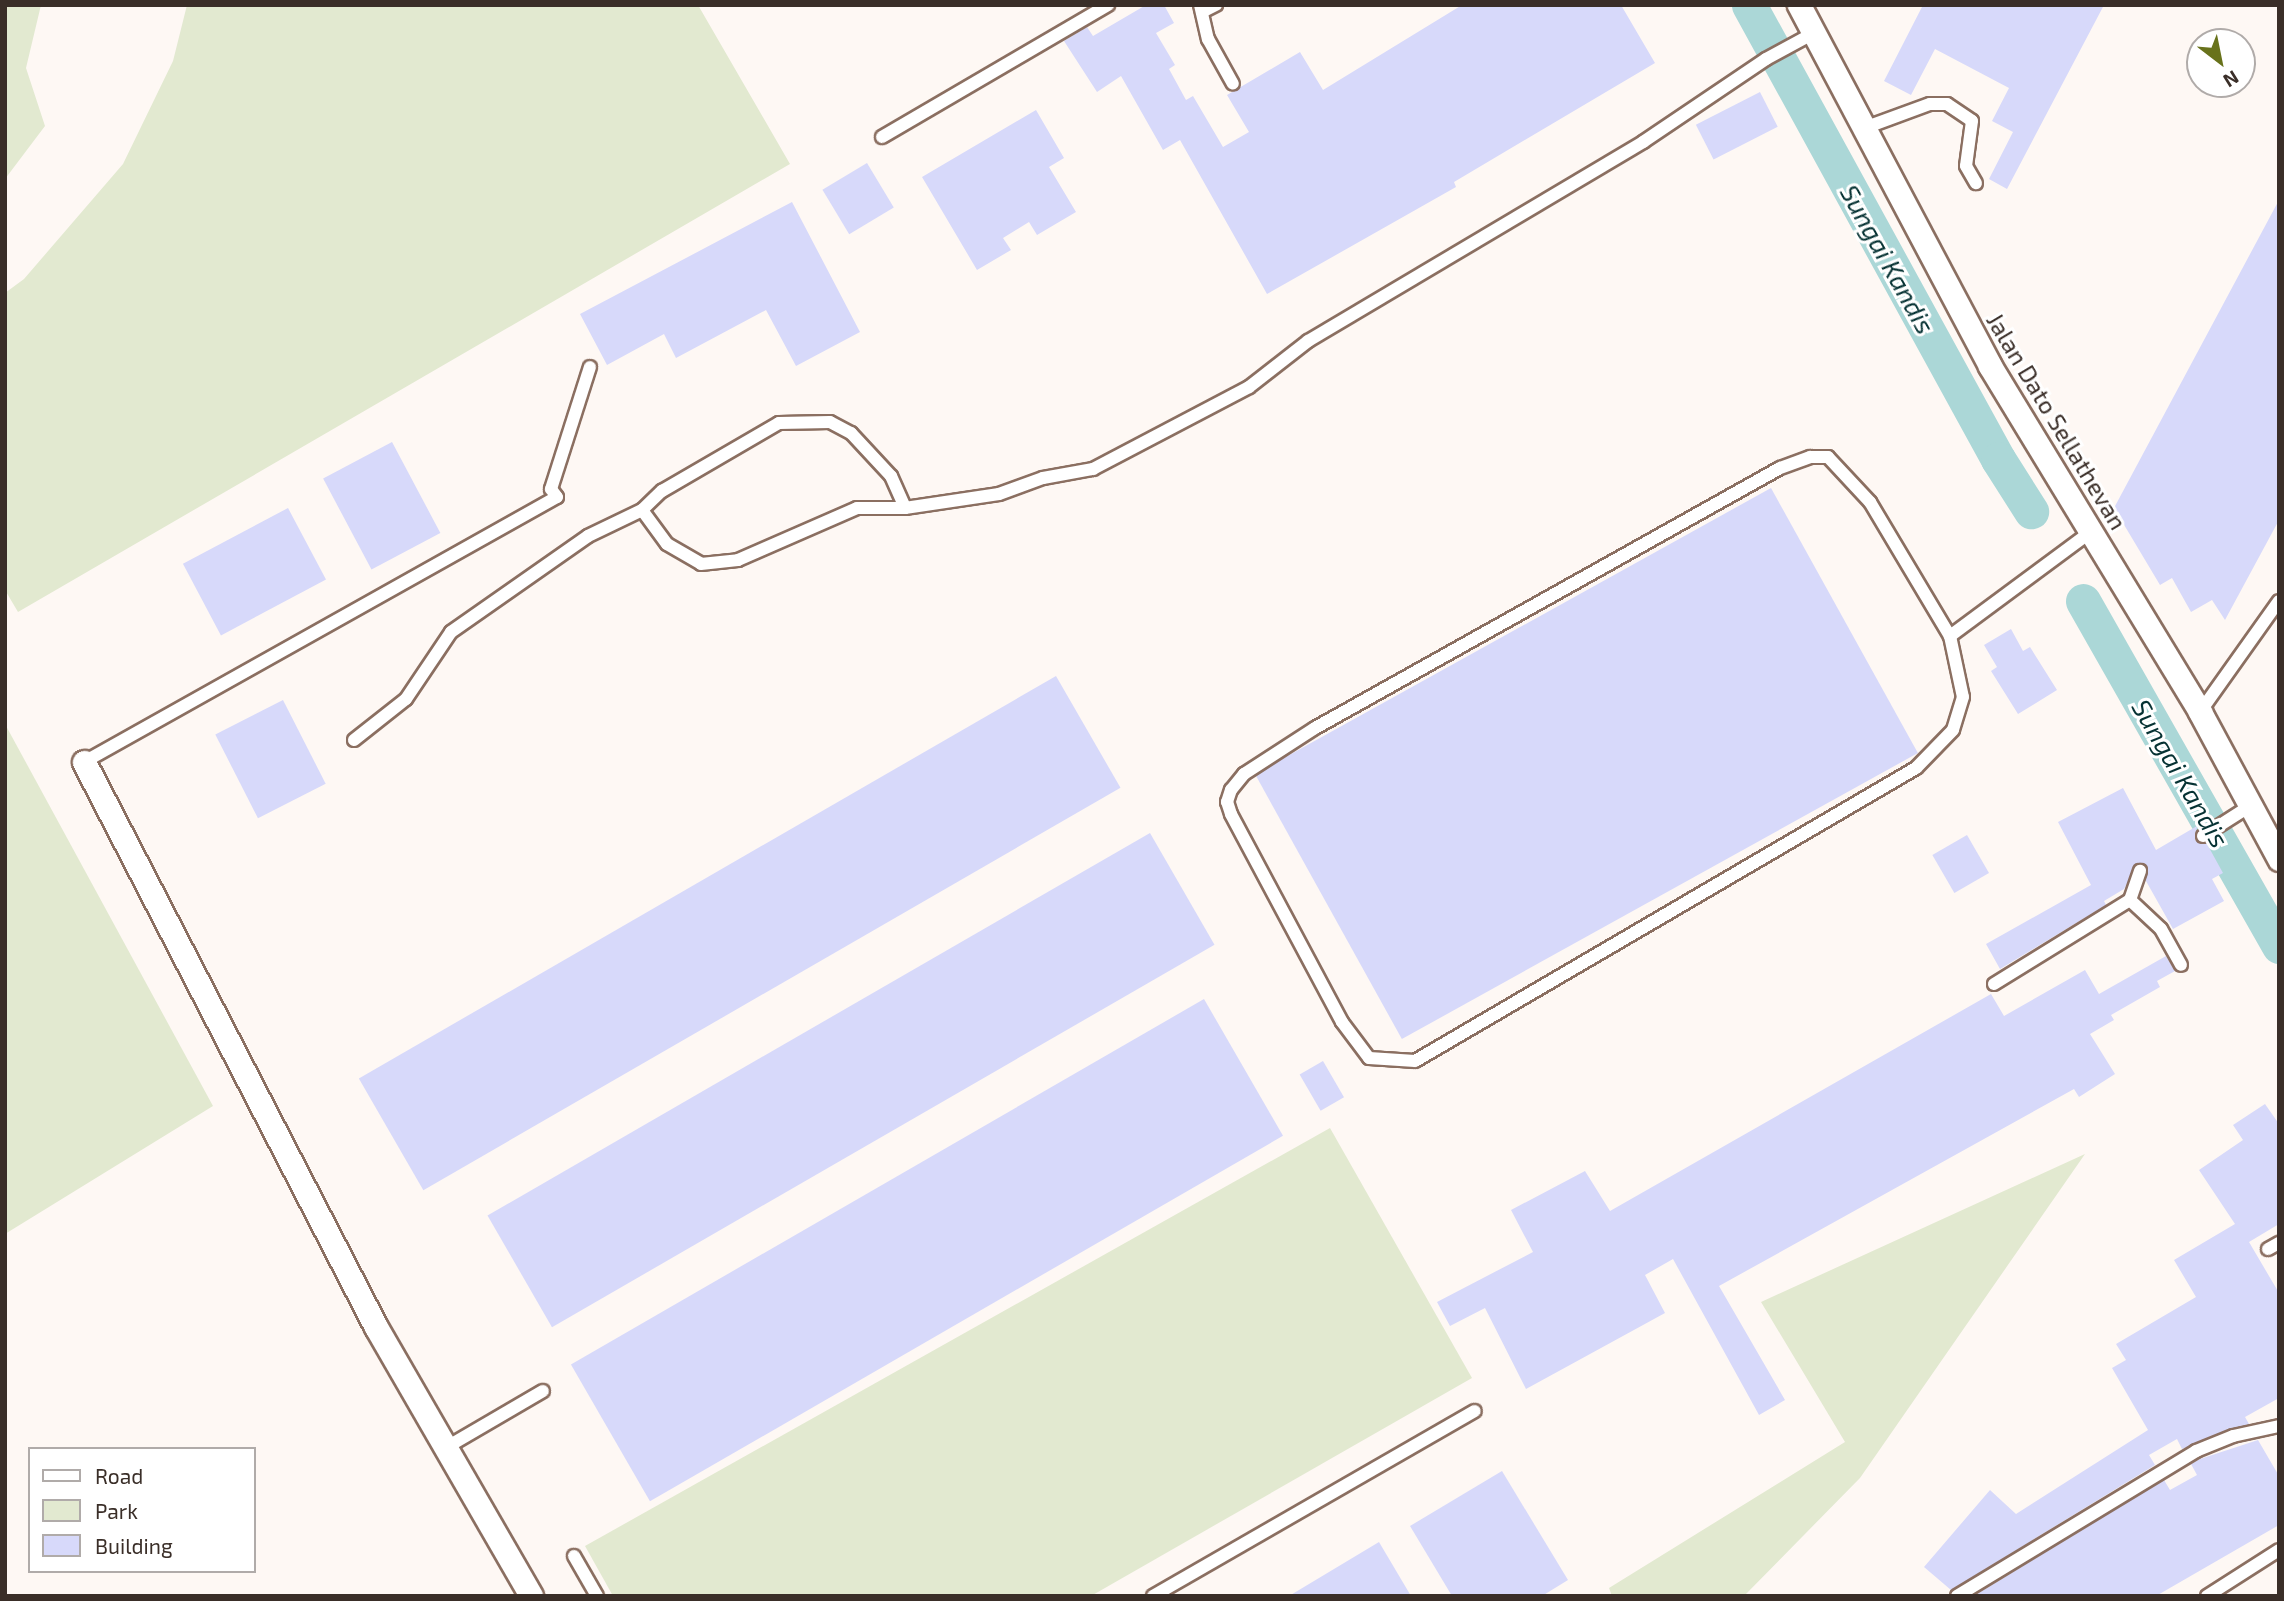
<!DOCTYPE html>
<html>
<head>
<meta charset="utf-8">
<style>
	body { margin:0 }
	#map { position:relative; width:2284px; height:1601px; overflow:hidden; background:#fef8f4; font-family:"Exo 2",sans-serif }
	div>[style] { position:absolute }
	.green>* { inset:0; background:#e2e9d0 }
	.river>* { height:35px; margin:-17.5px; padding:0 17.5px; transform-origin:17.5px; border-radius:17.5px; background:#abd7d7 }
	.building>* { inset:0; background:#d7d9fa; transform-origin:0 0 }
	.roads { filter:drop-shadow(2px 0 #8b6f61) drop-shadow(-2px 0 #8b6f61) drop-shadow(0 2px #8b6f61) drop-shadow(0 -2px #8b6f61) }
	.service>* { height:12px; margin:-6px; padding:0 6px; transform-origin:6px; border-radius:6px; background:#fff }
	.minor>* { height:23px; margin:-11.5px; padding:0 11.5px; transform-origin:11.5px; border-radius:11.5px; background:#fff }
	span { translate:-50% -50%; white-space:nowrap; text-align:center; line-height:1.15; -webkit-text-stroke:6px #fff; paint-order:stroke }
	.street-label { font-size:24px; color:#3a2e28 }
	.water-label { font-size:26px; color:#063233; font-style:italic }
	.frame { position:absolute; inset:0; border:7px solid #3a2e28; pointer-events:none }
	.legend { position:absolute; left:28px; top:1447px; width:228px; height:126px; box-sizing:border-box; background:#fff; border:2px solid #b0aba9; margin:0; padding:9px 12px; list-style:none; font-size:21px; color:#3a2e28 }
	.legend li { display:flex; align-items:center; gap:14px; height:35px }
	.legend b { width:35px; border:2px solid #b0aba9 }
	.north { position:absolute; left:2186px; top:28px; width:70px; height:70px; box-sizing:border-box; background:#fff; border:2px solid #b0aba9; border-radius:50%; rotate:148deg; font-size:19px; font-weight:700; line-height:28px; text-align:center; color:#3a2e28 }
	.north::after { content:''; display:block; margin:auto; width:24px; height:32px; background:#68721b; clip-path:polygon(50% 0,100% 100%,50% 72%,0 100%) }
</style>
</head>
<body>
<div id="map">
	<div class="green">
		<i style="clip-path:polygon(5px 5px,41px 5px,26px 68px,45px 126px,5px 179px)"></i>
		<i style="clip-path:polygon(187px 5px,698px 5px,790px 164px,18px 612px,5px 590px,5px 293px,24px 279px,123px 164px,173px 61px)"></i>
		<i style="clip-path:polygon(5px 724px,213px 1106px,5px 1234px)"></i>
		<i style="clip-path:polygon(1330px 1128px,1472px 1378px,1091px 1596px,613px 1596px,585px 1546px)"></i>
		<i style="clip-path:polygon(2085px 1154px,1860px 1478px,1744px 1596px,1612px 1596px,1609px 1588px,1845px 1442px,1761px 1302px)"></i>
	</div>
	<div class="river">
		<i style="left:1749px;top:5px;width:518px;rotate:61.26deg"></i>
		<i style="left:1998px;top:459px;width:62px;rotate:57.6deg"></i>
		<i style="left:2083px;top:601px;width:397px;rotate:60.4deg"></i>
	</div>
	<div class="building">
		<i style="clip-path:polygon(1146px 5px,1164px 5px,1174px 23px,1156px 33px,1175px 65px,1169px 69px,1186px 100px,1193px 96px,1223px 147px,1249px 132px,1227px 95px,1300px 52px,1323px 90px,1462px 5px,1621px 5px,1655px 63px,1454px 182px,1456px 187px,1267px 294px,1180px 140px,1163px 150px,1121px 76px,1097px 92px,1064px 41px,1087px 27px,1093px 36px)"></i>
		<i style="clip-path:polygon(1923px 5px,2104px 5px,2007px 189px,1989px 179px,2013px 132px,1992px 121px,2009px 88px,1935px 49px,1911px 95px,1884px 81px)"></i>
		<i style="left:1760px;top:92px;width:39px;height:72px;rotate:63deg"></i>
		<i style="clip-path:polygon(1036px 110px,1064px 158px,1049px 167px,1076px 212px,1037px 235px,1029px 222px,1003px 238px,1011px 250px,977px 270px,922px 177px)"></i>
		<i style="left:867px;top:163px;width:52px;height:52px;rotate:59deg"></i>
		<i style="clip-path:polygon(2279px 200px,2279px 520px,2225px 620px,2212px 600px,2191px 612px,2172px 578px,2160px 585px,2114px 508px)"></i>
		<i style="clip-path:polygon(792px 202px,860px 332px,796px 366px,766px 310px,676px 358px,664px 334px,607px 365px,580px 314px)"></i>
		<i style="left:392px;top:442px;width:103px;height:78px;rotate:62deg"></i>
		<i style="left:1771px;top:488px;width:303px;height:590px;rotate:61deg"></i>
		<i style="left:288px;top:508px;width:81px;height:119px;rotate:62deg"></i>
		<i style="clip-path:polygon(2011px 629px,2023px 651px,2030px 647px,2057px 690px,2018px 714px,1991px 671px,1997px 667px,1984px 645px)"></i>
		<i style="left:1056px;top:676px;width:129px;height:805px;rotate:60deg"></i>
		<i style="left:283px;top:700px;width:94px;height:76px;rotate:63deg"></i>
		<i style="clip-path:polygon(2123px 788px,2156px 850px,2197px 826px,2195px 840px,2207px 844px,2223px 873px,2212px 879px,2224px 901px,2173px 929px,2146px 881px,2147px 866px,2138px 863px,2124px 889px,2104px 901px,2106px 905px,2000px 969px,1986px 944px,2091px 885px,2058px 822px)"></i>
		<i style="left:1150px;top:833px;width:129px;height:765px;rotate:60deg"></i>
		<i style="left:1967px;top:835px;width:44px;height:40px;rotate:60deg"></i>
		<i style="clip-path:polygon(2166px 956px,2175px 971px,2157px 981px,2160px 987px,2111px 1015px,2114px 1020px,2090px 1034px,2115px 1074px,2079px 1097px,2074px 1089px,1719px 1286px,1785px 1400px,1759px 1415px,1673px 1259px,1645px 1275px,1665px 1313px,1526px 1389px,1485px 1308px,1450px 1326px,1437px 1302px,1533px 1252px,1511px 1210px,1585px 1171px,1610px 1211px,1991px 994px,2004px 1016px,2085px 970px,2099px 994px)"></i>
		<i style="left:1204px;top:999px;width:158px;height:731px;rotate:60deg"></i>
		<i style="left:1323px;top:1061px;width:42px;height:27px;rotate:60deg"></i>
		<i style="clip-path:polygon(2265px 1104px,2279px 1124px,2279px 1224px,2249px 1242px,2279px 1293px,2279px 1398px,2245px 1417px,2249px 1424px,2182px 1449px,2177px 1439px,2149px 1455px,2155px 1465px,1951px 1590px,1924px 1567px,1990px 1490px,2016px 1514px,2148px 1430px,2112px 1368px,2126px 1360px,2116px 1344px,2196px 1297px,2174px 1260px,2235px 1224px,2199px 1170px,2243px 1140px,2233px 1125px)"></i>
		<i style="clip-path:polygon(2258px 1440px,2279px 1476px,2279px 1525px,2156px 1596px,1974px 1596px,2164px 1480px,2170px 1490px,2197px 1475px,2191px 1464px,2200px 1459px)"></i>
		<i style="clip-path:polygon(1502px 1471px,1568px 1580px,1542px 1596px,1452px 1596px,1410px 1526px)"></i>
		<i style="clip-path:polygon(1379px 1542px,1411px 1596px,1289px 1596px)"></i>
	</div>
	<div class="roads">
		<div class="service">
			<i style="left:1200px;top:5px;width:35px;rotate:77deg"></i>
			<i style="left:1208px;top:39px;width:51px;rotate:60.9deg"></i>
			<i style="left:1202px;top:12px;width:16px;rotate:-27deg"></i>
			<i style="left:1867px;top:127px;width:67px;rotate:-20.1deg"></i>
			<i style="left:1930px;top:104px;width:17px"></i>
			<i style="left:1947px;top:104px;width:30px;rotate:34deg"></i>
			<i style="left:1972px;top:121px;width:45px;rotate:97.6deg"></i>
			<i style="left:1966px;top:166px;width:20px;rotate:60deg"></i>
			<i style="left:882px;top:137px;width:262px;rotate:-30.3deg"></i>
			<i style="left:1810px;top:457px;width:18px"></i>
			<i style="left:1828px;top:457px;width:62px;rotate:47deg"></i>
			<i style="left:1870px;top:502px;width:156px;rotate:59.2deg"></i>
			<i style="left:1950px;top:636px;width:62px;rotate:78deg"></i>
			<i style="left:1963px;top:697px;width:34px;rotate:107deg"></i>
			<i style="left:1953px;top:730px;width:53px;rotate:134.2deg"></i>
			<i style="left:1916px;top:768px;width:580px;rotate:149.68deg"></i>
			<i style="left:1415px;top:1061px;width:46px;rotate:-176.3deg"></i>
			<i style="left:1369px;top:1058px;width:45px;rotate:-126.9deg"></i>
			<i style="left:1342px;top:1022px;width:236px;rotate:-118.1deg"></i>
			<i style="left:1231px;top:814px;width:13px;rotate:-108deg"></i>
			<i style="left:1227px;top:802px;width:13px;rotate:-72deg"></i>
			<i style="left:1231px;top:790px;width:21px;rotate:-51deg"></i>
			<i style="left:1244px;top:774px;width:85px;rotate:-32.9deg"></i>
			<i style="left:1315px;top:728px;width:533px;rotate:-29.21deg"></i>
			<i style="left:1780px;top:468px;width:32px;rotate:-20deg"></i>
			<i style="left:642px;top:510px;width:28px;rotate:-44deg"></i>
			<i style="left:662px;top:491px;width:135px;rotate:-30.2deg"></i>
			<i style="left:779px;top:423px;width:51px;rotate:-1.1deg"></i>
			<i style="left:830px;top:422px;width:24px;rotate:28deg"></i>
			<i style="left:851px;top:433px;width:59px;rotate:47.1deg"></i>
			<i style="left:891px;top:476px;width:35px;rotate:66deg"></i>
			<i style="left:1950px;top:636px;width:177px;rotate:-36.5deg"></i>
			<i style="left:2200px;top:712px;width:136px;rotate:-54.6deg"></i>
			<i style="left:354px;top:740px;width:66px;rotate:-38.3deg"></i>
			<i style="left:406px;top:699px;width:81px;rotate:-56.1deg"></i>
			<i style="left:451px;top:632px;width:167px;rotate:-35deg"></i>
			<i style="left:588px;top:536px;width:60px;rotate:-25.7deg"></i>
			<i style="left:642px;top:510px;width:42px;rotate:53.7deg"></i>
			<i style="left:667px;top:544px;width:39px;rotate:30deg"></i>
			<i style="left:701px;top:564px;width:37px;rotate:-6deg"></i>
			<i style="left:738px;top:560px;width:130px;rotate:-23.6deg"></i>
			<i style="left:857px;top:508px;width:48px"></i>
			<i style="left:905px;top:508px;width:95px;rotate:-8.5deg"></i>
			<i style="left:999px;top:494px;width:47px;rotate:-20deg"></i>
			<i style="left:1043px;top:478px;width:51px;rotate:-10.2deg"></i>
			<i style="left:1093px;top:469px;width:176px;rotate:-27.7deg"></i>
			<i style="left:1249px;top:387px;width:75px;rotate:-37.9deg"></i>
			<i style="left:1308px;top:341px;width:390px;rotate:-30.7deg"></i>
			<i style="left:1643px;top:142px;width:148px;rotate:-34deg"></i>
			<i style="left:1766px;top:59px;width:55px;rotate:-28.4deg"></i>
			<i style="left:84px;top:762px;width:542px;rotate:-29.26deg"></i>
			<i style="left:557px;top:497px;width:10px;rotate:-127deg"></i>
			<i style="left:551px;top:489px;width:128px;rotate:-72.3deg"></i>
			<i style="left:2203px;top:836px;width:56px;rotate:-32.6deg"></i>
			<i style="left:2130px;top:900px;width:42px;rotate:43.1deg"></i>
			<i style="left:2161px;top:929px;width:41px;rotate:60.9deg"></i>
			<i style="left:1994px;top:984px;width:160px;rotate:-31.7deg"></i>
			<i style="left:2130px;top:900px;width:31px;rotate:-71deg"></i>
			<i style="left:2268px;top:1249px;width:13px;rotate:-29deg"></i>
			<i style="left:447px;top:1447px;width:111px;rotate:-30.3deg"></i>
			<i style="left:574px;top:1556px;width:46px;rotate:60.1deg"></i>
			<i style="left:1153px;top:1596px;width:371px;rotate:-29.9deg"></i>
			<i style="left:1957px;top:1596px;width:280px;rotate:-31.2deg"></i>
			<i style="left:2196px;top:1451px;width:40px;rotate:-22deg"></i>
			<i style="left:2233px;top:1436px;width:47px;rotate:-12.3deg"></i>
			<i style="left:2207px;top:1596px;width:85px;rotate:-32.6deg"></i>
		</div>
		<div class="minor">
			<i style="left:1799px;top:5px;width:408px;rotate:62.1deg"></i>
			<i style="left:1990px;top:366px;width:405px;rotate:58.7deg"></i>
			<i style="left:2200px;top:712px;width:167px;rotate:61.7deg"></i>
			<i style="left:84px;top:762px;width:636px;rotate:62.67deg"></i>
			<i style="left:376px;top:1327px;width:310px;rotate:60deg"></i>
		</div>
	</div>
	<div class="street-label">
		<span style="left:2057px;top:421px;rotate:59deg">Jalan Dato Sellathevan</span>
	</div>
	<div class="water-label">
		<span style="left:1888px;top:259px;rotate:61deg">Sungai Kandis</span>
		<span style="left:2181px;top:773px;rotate:60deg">Sungai Kandis</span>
	</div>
	<div class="frame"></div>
	<ul class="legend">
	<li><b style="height:9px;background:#fff"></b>Road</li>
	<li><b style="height:19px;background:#e2e9d0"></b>Park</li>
	<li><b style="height:19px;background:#d7d9fa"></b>Building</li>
	</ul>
	<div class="north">N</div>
</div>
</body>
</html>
